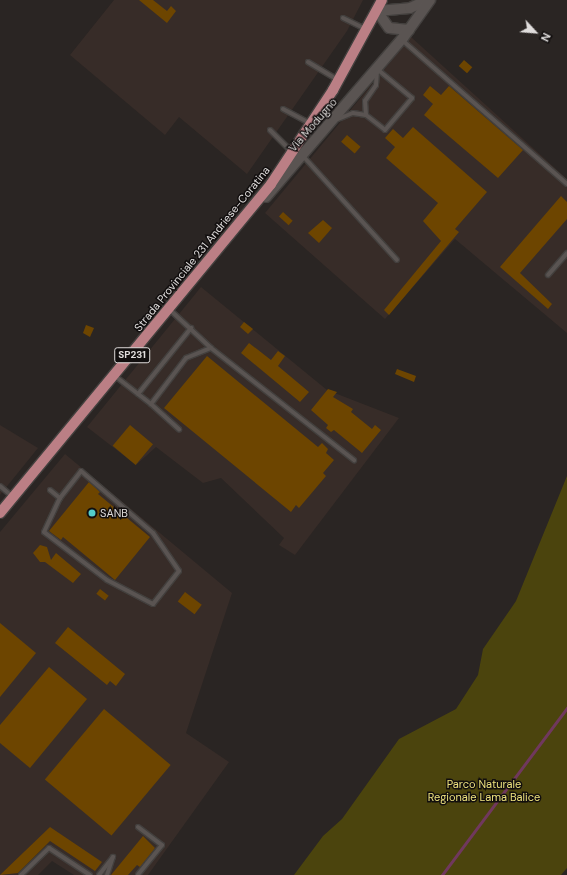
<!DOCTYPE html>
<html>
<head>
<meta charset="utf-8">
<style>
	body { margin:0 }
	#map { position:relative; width:567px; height:875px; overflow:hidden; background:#2a2523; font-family:"DM Sans",sans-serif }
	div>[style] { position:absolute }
	.built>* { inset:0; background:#372c28 }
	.green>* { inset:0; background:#4b440d }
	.stream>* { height:2.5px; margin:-1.25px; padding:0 1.25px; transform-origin:1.25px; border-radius:1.25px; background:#70385d }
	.building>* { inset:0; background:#6d4500; transform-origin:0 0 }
	.roads { filter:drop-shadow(1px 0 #43403e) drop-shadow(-1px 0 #43403e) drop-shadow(0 1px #43403e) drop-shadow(0 -1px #43403e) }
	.lane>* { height:4px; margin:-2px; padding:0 2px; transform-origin:2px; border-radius:2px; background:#5a5452 }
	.secondary>* { height:10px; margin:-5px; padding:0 5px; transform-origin:5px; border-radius:5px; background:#5a5452 }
	.primary>* { height:10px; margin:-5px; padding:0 5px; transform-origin:5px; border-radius:5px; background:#bb7f85 }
	.dots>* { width:11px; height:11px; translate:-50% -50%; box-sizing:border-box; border:2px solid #110e0e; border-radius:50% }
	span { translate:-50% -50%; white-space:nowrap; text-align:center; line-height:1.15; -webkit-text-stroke:3px #110e0e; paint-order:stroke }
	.shield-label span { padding:1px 3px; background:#110e0e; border:1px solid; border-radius:3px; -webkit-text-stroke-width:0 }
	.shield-label { font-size:10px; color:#e0dddc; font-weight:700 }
	.street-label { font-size:11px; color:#e0dddc }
	.poi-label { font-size:11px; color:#e0dddc }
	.left { translate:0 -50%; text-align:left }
	.park-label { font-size:11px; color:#ede17d }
	.north { position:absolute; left:515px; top:12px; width:40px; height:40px; -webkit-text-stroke:3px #110e0e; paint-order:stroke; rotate:116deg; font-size:11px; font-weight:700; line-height:16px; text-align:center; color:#e0dddc }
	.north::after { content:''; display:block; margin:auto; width:14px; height:18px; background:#e0dddc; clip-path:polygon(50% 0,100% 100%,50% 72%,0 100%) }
</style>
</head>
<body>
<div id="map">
	<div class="built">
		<i style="clip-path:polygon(114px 0,363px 0,347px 31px,247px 174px,179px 117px,165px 135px,70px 55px)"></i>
		<i style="clip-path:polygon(411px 37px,567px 179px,567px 333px,455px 239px,385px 319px,265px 213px)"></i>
		<i style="clip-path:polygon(201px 287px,327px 390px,399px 418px,295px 555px,279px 545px,284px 538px,221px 478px,203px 483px,156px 447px,136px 465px,87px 427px)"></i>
		<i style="clip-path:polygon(0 425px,38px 448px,0 495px)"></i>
		<i style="clip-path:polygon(65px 454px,232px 593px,186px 733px,229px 762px,148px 875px,74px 875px,52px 861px,38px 875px,0 875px,0 532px)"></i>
	</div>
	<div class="green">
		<i style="clip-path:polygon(567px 476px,567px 868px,561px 875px,294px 875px,323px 836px,342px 819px,399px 739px,456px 709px,478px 675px,483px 649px,516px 601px)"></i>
	</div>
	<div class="stream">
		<i style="left:442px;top:875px;width:209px;rotate:-53.2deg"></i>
	</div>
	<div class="building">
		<i style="clip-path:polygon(139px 0,153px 0,167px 11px,171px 6px,176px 11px,167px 23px)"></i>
		<i style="left:464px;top:60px;width:11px;height:8px;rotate:41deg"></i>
		<i style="clip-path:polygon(430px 86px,441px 95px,449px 86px,523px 150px,498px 178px,424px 115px,433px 104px,423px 95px)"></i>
		<i style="clip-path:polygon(413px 127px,487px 192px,455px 229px,459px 232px,389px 315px,384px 310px,441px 241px,423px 221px,438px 203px,386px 158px,395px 147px,385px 138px,393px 129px,403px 138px)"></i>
		<i style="left:347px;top:135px;width:18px;height:9px;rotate:41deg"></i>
		<i style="clip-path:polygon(561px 196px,567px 202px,567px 219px,520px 273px,552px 304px,548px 309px,500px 267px)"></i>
		<i style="left:283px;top:212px;width:13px;height:6px;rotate:42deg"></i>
		<i style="clip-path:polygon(323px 220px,332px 228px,319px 243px,308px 233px)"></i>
		<i style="clip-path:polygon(244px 322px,253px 329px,248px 334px,240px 327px)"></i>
		<i style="clip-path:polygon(86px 325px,94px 328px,90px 337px,83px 333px)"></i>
		<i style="clip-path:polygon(249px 343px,271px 360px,278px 351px,285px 356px,278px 366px,309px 392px,300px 402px,241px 353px)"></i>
		<i style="clip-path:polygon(207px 356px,318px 447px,322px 443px,328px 449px,326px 453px,334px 460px,323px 473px,326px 476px,299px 508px,296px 505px,291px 512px,164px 408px)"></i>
		<i style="clip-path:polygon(397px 369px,416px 376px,414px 382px,395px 374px)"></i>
		<i style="clip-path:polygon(328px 389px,337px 392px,333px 397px,353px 409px,351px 412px,372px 429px,375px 425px,381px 430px,362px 453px,334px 430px,331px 432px,326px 428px,328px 425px,311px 410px)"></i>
		<i style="left:130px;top:425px;width:30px;height:27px;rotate:40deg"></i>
		<i style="clip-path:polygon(89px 482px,100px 492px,98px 494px,150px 537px,115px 580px,63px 537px,61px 540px,49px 531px)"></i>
		<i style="clip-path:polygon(40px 545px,47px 547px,51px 560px,56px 553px,81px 574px,73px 583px,45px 562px,40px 562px,33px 553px)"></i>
		<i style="left:100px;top:589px;width:11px;height:6px;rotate:38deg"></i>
		<i style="left:185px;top:592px;width:21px;height:12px;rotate:37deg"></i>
		<i style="clip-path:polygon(0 623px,36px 653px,0 697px)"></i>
		<i style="clip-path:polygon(68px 627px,125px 674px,116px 686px,110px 681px,107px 685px,55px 643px)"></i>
		<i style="clip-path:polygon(49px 667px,87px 699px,30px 768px,0 743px,0 725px)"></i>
		<i style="left:104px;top:709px;width:87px;height:92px;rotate:40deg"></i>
		<i style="clip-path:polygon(50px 827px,102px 862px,95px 871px,50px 841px,18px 873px,0 875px)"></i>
		<i style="clip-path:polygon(143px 836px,155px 848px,140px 867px,137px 865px,128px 875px,111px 875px)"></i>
	</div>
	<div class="roads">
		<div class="lane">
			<i style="left:343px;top:18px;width:25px;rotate:26deg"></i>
			<i style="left:402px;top:40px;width:219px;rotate:41.1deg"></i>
			<i style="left:308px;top:62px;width:35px;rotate:31deg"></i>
			<i style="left:283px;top:109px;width:32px;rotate:28deg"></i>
			<i style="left:366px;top:115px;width:24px;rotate:38deg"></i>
			<i style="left:385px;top:130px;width:42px;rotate:-49.8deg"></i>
			<i style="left:412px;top:98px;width:45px;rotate:-140.4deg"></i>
			<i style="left:338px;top:119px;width:16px;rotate:-22deg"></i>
			<i style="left:353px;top:113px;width:13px;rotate:9deg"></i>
			<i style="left:366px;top:115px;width:14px;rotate:-94deg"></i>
			<i style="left:365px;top:101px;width:19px;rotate:-55deg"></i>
			<i style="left:376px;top:85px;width:14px;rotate:-86deg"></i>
			<i style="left:270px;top:130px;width:30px;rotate:45deg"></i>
			<i style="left:303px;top:156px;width:140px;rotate:47.9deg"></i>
			<i style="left:548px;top:275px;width:29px;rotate:-49deg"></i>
			<i style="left:169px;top:309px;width:57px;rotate:42.9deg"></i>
			<i style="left:115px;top:376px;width:46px;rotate:37.9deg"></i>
			<i style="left:151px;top:404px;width:58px;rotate:-52.7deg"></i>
			<i style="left:186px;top:358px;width:27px;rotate:-22deg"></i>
			<i style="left:211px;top:348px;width:182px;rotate:38.1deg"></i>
			<i style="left:138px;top:394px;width:85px;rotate:-51.2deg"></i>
			<i style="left:151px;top:404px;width:38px;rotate:42deg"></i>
			<i style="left:0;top:486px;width:17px;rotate:40deg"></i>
			<i style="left:50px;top:490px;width:13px;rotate:39deg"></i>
			<i style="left:60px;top:498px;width:34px;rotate:-52deg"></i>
			<i style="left:81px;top:471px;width:95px;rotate:40.7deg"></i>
			<i style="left:153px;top:533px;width:46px;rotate:55.6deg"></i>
			<i style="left:179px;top:571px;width:42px;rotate:128.2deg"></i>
			<i style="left:153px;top:604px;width:52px;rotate:-152.4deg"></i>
			<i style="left:107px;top:580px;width:79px;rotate:-142.7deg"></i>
			<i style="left:44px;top:532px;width:38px;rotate:-65deg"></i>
			<i style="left:138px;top:827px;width:30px;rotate:37deg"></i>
			<i style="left:162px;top:845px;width:38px;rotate:129deg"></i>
			<i style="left:21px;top:875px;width:39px;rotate:-44deg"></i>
			<i style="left:49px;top:848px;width:49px;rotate:33.4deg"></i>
			<i style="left:99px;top:875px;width:23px;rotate:-52deg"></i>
			<i style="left:107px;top:875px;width:19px;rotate:-72deg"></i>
		</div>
		<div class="secondary">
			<i style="left:409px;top:30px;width:20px;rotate:-174deg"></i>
			<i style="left:389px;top:28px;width:21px;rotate:-125deg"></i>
			<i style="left:377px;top:11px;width:33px;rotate:-5deg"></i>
			<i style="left:410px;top:8px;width:20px;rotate:-24deg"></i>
			<i style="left:266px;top:197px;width:210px;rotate:-49.3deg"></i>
			<i style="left:403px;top:38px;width:47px;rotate:-54.6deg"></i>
		</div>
		<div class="primary">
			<i style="left:0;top:513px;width:426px;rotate:-50.5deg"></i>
			<i style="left:271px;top:184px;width:113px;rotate:-56.6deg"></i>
			<i style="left:333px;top:90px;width:102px;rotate:-61.4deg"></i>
		</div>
	</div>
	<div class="dots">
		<i style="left:92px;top:513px;background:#53cdca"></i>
	</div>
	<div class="shield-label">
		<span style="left:132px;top:355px">SP231</span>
	</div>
	<div class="street-label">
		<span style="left:313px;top:125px;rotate:-49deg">Via Modugno</span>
		<span style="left:202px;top:249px;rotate:-51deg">Strada Provinciale 231 Andriese-Coratina</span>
	</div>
	<div class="poi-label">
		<span class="left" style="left:100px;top:513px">SANB</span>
	</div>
	<div class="park-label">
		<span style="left:484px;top:791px">Parco Naturale<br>Regionale Lama Balice</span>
	</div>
	<div class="north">N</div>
</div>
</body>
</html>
